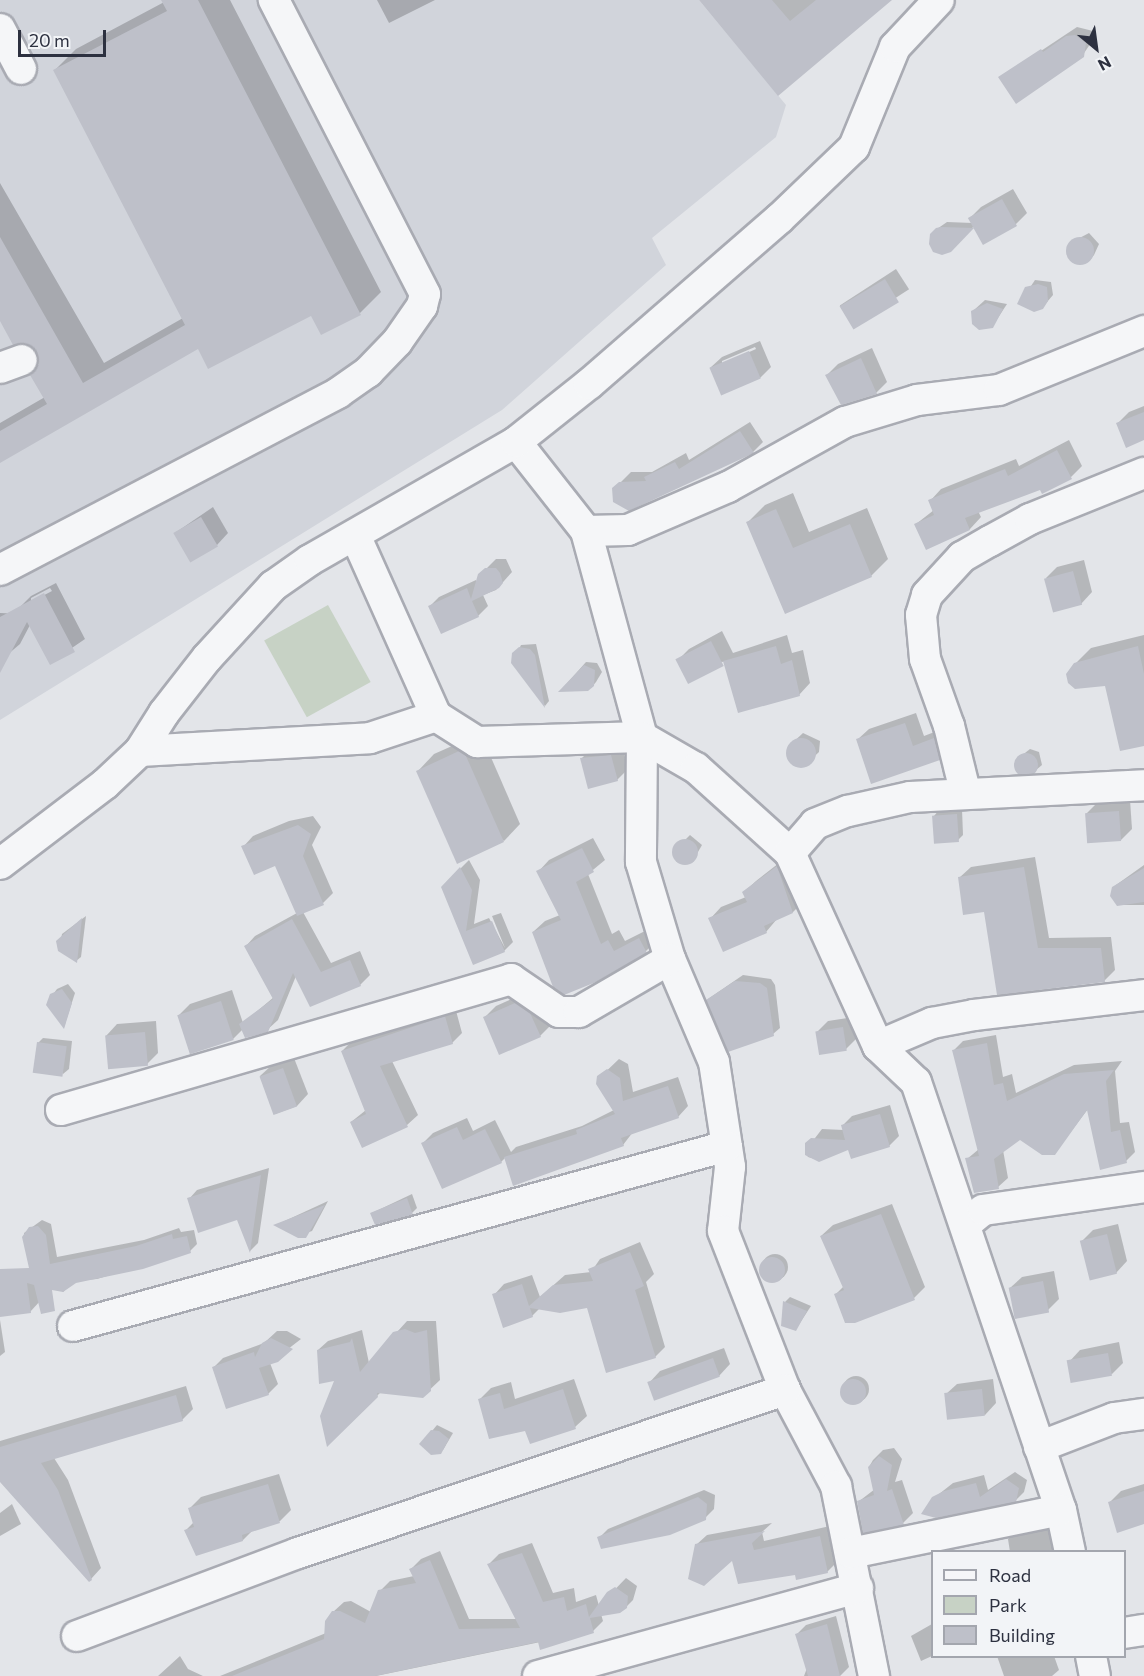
<!DOCTYPE html>
<html>
<head>
<meta charset="utf-8">
<style>
	body { margin:0 }
	#map { position:relative; width:1144px; height:1676px; overflow:hidden; background:#e3e5e9; font-family:Commissioner,sans-serif }
	div>[style] { position:absolute }
	.built>* { inset:0; background:#d1d4db }
	.green>* { inset:0; background:#c7d2c5; transform-origin:0 0 }
	.shadow>* { inset:0; background:#0003; transform-origin:0 0 }
	.round { border-radius:50% }
	.building>* { inset:0; background:#bec0c9; transform-origin:0 0 }
	.roads { filter:drop-shadow(2px 0 #a9abb3) drop-shadow(-2px 0 #a9abb3) drop-shadow(0 2px #a9abb3) drop-shadow(0 -2px #a9abb3) }
	.minor>* { height:30px; margin:-15px; padding:0 15px; transform-origin:15px; border-radius:15px; background:#f5f6f8 }
	span { translate:-50% -50%; white-space:nowrap; text-align:center; line-height:1.15; -webkit-text-stroke:6px #f2f4f7; paint-order:stroke }
	.legend { position:absolute; left:931px; top:1550px; width:195px; height:108px; box-sizing:border-box; background:#f2f4f7; border:2px solid #a3a6ae; margin:0; padding:8px 10px; list-style:none; font-size:18px; color:#2d3140 }
	.legend li { display:flex; align-items:center; gap:12px; height:30px }
	.legend b { width:30px; border:2px solid #a3a6ae }
	.north { position:absolute; left:1066px; top:18px; width:60px; height:60px; -webkit-text-stroke:4px #f2f4f7; paint-order:stroke; rotate:151deg; font-size:16px; font-weight:700; line-height:24px; text-align:center; color:#2d3140 }
	.north::after { content:''; display:block; margin:auto; width:21px; height:27px; background:#2d3140; clip-path:polygon(50% 0,100% 100%,50% 72%,0 100%) }
	.scale { position:absolute; left:18px; top:30px; width:88px; height:27px; box-sizing:border-box; border:3px solid #2d3140; border-top:0; padding-left:8px; font-size:18px; line-height:21px; white-space:nowrap; color:#2d3140; -webkit-text-stroke:4px #f2f4f7; paint-order:stroke }
</style>
</head>
<body>
<div id="map">
	<div class="built">
		<i style="clip-path:polygon(0 0,699px 0,786px 105px,776px 137px,652px 238px,666px 265px,502px 410px,0 720px)"></i>
	</div>
	<div class="green">
		<i style="left:328px;top:605px;width:88px;height:73px;rotate:61deg"></i>
	</div>
	<div class="shadow">
		<i style="clip-path:polygon(168px 0,230px 0,381px 292px,360px 313px,311px 314px,198px 347px,0 461px,0 423px,45px 397px,39px 353px,0 318px,0 183px,104px 363px,183px 318px,55px 70px,76px 49px)"></i>
		<i style="clip-path:polygon(377px 0,435px 0,389px 23px)"></i>
		<i style="clip-path:polygon(701px 0,890px 0,778px 93px)"></i>
		<i style="clip-path:polygon(1077px 27px,1093px 31px,1095px 37px,1080px 59px,1000px 78px)"></i>
		<i style="clip-path:polygon(1013px 189px,1027px 213px,1016px 224px,974px 226px,951px 251px,934px 231px,947px 222px,973px 223px,970px 218px,981px 207px)"></i>
		<i style="clip-path:polygon(1089px 233px,1099px 244px,1094px 255px,1089px 261px,1071px 261px,1068px 249px,1072px 242px)"></i>
		<i style="left:896px;top:269px;width:24px;height:67px;rotate:57deg"></i>
		<i style="clip-path:polygon(1035px 280px,1051px 282px,1053px 295px,1042px 308px,1019px 304px)"></i>
		<i style="clip-path:polygon(985px 300px,1007px 304px,992px 327px,973px 311px)"></i>
		<i style="clip-path:polygon(evenodd,760px 341px,771px 367px,760px 378px,710px 368px,722px 357px,760px 341px,755px 347px,756px 349px,722px 364px,722px 361px,755px 347px)"></i>
		<i style="clip-path:polygon(872px 348px,887px 382px,876px 393px,827px 375px,838px 364px)"></i>
		<i style="clip-path:polygon(1144px 406px,1144px 439px,1118px 423px,1129px 412px)"></i>
		<i style="clip-path:polygon(750px 422px,763px 442px,753px 452px,629px 509px,614px 489px,631px 472px,652px 472px,686px 453px,689px 460px)"></i>
		<i style="clip-path:polygon(1069px 440px,1082px 466px,1071px 477px,978px 511px,981px 517px,970px 529px,926px 548px,916px 524px,934px 510px,930px 501px,941px 489px,1016px 459px,1019px 466px)"></i>
		<i style="clip-path:polygon(793px 493px,809px 532px,867px 508px,888px 559px,871px 576px,786px 612px,748px 522px,765px 505px)"></i>
		<i style="clip-path:polygon(213px 507px,228px 533px,217px 545px,175px 533px)"></i>
		<i style="clip-path:polygon(496px 559px,506px 559px,512px 572px,496px 590px,483px 595px,488px 606px,478px 616px,430px 606px,439px 597px,476px 580px,477px 583px,480px 575px)"></i>
		<i style="clip-path:polygon(1084px 560px,1092px 592px,1081px 604px,1046px 578px,1057px 567px)"></i>
		<i style="clip-path:polygon(evenodd,56px 583px,85px 639px,50px 663px,30px 625px,20px 644px,0 661px,0 613px,24px 614px,20px 607px,31px 596px,56px 583px,50px 588px,52px 591px,31px 602px,31px 598px,50px 588px)"></i>
		<i style="clip-path:polygon(722px 631px,733px 653px,787px 635px,792px 653px,803px 650px,810px 683px,799px 695px,725px 662px,678px 660px,689px 649px)"></i>
		<i style="clip-path:polygon(1144px 635px,1144px 744px,1106px 684px,1075px 664px,1091px 648px)"></i>
		<i style="clip-path:polygon(536px 644px,549px 701px,545px 706px,512px 663px,521px 645px)"></i>
		<i style="clip-path:polygon(586px 662px,597px 663px,602px 672px,596px 682px,591px 688px,561px 690px)"></i>
		<i style="clip-path:polygon(916px 713px,924px 736px,945px 728px,950px 747px,939px 758px,857px 740px,869px 729px)"></i>
		<i style="clip-path:polygon(803px 733px,820px 741px,819px 752px,803px 767px,791px 763px,787px 756px,788px 747px)"></i>
		<i style="clip-path:polygon(477px 735px,483px 739px,520px 824px,504px 841px,418px 771px,434px 754px)"></i>
		<i style="clip-path:polygon(622px 745px,628px 769px,617px 780px,582px 758px,593px 747px)"></i>
		<i style="clip-path:polygon(1030px 749px,1039px 752px,1042px 765px,1036px 770px,1017px 773px,1016px 760px)"></i>
		<i style="clip-path:polygon(1130px 800px,1132px 829px,1121px 840px,1086px 814px,1097px 803px)"></i>
		<i style="clip-path:polygon(962px 809px,963px 835px,958px 840px,934px 816px,939px 810px)"></i>
		<i style="clip-path:polygon(313px 816px,321px 827px,312px 845px,333px 893px,323px 903px,303px 912px,331px 963px,360px 951px,370px 975px,360px 985px,296px 976px,278px 1020px,267px 1030px,243px 1029px,233px 1039px,178px 1016px,190px 1004px,232px 990px,243px 1023px,274px 997px,246px 946px,255px 936px,297px 913px,276px 864px,243px 847px,253px 836px,289px 821px)"></i>
		<i style="clip-path:polygon(690px 835px,702px 845px,694px 859px,684px 863px,675px 859px,674px 851px)"></i>
		<i style="clip-path:polygon(593px 838px,605px 860px,588px 874px,612px 934px,619px 930px,625px 941px,651px 928px,657px 940px,646px 951px,566px 993px,533px 932px,545px 921px,560px 915px,538px 872px,549px 860px)"></i>
		<i style="clip-path:polygon(788px 856px,804px 901px,793px 912px,777px 919px,766px 932px,710px 919px,721px 907px,746px 897px,744px 892px,756px 881px)"></i>
		<i style="clip-path:polygon(1035px 857px,1049px 938px,1111px 937px,1115px 970px,1104px 981px,998px 993px,986px 910px,959px 878px,971px 867px)"></i>
		<i style="clip-path:polygon(469px 860px,480px 880px,474px 924px,489px 918px,505px 948px,492px 916px,501px 913px,513px 942px,504px 951px,474px 963px,442px 887px)"></i>
		<i style="clip-path:polygon(1144px 865px,1144px 905px,1118px 905px,1116px 885px)"></i>
		<i style="clip-path:polygon(86px 916px,81px 957px,76px 961px,59px 950px,62px 934px)"></i>
		<i style="clip-path:polygon(743px 975px,771px 979px,775px 985px,780px 1028px,773px 1034px,708px 999px)"></i>
		<i style="clip-path:polygon(68px 984px,75px 993px,64px 1027px,48px 1001px,57px 989px)"></i>
		<i style="clip-path:polygon(527px 992px,541px 1002px,551px 1025px,540px 1036px,485px 1017px,496px 1006px)"></i>
		<i style="clip-path:polygon(455px 1007px,462px 1033px,452px 1043px,392px 1061px,418px 1115px,407px 1125px,363px 1146px,351px 1122px,366px 1110px,342px 1051px,352px 1041px)"></i>
		<i style="clip-path:polygon(854px 1017px,857px 1038px,846px 1049px,817px 1032px,828px 1021px)"></i>
		<i style="clip-path:polygon(156px 1021px,158px 1053px,147px 1064px,106px 1036px,117px 1024px)"></i>
		<i style="clip-path:polygon(996px 1035px,1003px 1077px,1012px 1074px,1016px 1093px,1074px 1065px,1122px 1061px,1115px 1071px,1120px 1123px,1129px 1122px,1135px 1152px,1126px 1161px,1088px 1109px,1057px 1150px,1020px 1138px,1003px 1150px,1008px 1178px,998px 1187px,967px 1159px,979px 1149px,954px 1050px,963px 1041px)"></i>
		<i style="clip-path:polygon(43px 1038px,72px 1041px,69px 1069px,63px 1074px,38px 1043px)"></i>
		<i style="clip-path:polygon(294px 1058px,308px 1094px,297px 1106px,275px 1114px,260px 1076px,272px 1065px)"></i>
		<i style="clip-path:polygon(619px 1059px,628px 1064px,633px 1092px,678px 1077px,688px 1106px,678px 1117px,633px 1132px,623px 1145px,506px 1157px,501px 1162px,423px 1143px,433px 1133px,467px 1118px,473px 1131px,495px 1120px,511px 1152px,516px 1147px,582px 1126px,614px 1110px,597px 1080px)"></i>
		<i style="clip-path:polygon(890px 1105px,899px 1136px,889px 1146px,849px 1148px,819px 1160px,808px 1157px,805px 1151px,822px 1129px,844px 1130px,843px 1125px,852px 1116px)"></i>
		<i style="clip-path:polygon(269px 1168px,258px 1243px,250px 1251px,238px 1218px,189px 1199px,197px 1190px)"></i>
		<i style="clip-path:polygon(412px 1194px,417px 1208px,412px 1213px,372px 1213px)"></i>
		<i style="clip-path:polygon(328px 1201px,312px 1231px,298px 1236px,276px 1225px)"></i>
		<i style="clip-path:polygon(892px 1204px,925px 1287px,914px 1298px,836px 1294px,844px 1286px,821px 1236px,833px 1225px)"></i>
		<i style="clip-path:polygon(42px 1220px,51px 1224px,57px 1257px,144px 1240px,179px 1228px,181px 1232px,194px 1230px,197px 1244px,190px 1251px,97px 1279px,75px 1281px,63px 1292px,24px 1244px,24px 1233px)"></i>
		<i style="clip-path:polygon(1118px 1224px,1127px 1261px,1116px 1273px,1082px 1241px,1093px 1230px)"></i>
		<i style="clip-path:polygon(640px 1242px,654px 1274px,646px 1282px,665px 1347px,655px 1357px,588px 1306px,540px 1308px,532px 1316px,494px 1295px,504px 1284px,532px 1275px,540px 1297px,565px 1275px,591px 1272px,600px 1259px)"></i>
		<i class="round" style="left:762px;top:1254px;width:26px;height:26px"></i>
		<i style="clip-path:polygon(37px 1270px,41px 1300px,30px 1312px,0 1315px,0 1275px)"></i>
		<i style="clip-path:polygon(1054px 1271px,1059px 1299px,1048px 1310px,1010px 1288px,1022px 1277px)"></i>
		<i style="clip-path:polygon(790px 1297px,811px 1306px,796px 1329px,785px 1302px)"></i>
		<i style="clip-path:polygon(0 1320px,5px 1352px,0 1356px)"></i>
		<i style="clip-path:polygon(407px 1321px,436px 1321px,440px 1380px,422px 1397px,381px 1392px,328px 1444px,337px 1379px,318px 1350px,328px 1341px,362px 1330px,369px 1363px)"></i>
		<i style="clip-path:polygon(277px 1331px,287px 1331px,301px 1339px,270px 1363px,278px 1384px,268px 1394px,213px 1368px,223px 1358px,264px 1343px)"></i>
		<i style="clip-path:polygon(1119px 1342px,1123px 1363px,1112px 1374px,1069px 1362px,1080px 1350px)"></i>
		<i style="clip-path:polygon(724px 1348px,730px 1364px,719px 1376px,649px 1383px,660px 1371px)"></i>
		<i class="round" style="left:843px;top:1376px;width:26px;height:26px"></i>
		<i style="clip-path:polygon(574px 1379px,587px 1416px,575px 1427px,526px 1430px,480px 1399px,491px 1388px,511px 1382px,515px 1399px)"></i>
		<i style="clip-path:polygon(993px 1379px,996px 1403px,985px 1415px,945px 1395px,957px 1384px)"></i>
		<i style="clip-path:polygon(186px 1386px,193px 1409px,182px 1420px,54px 1458px,68px 1480px,101px 1568px,91px 1579px,0 1479px,0 1441px)"></i>
		<i style="clip-path:polygon(437px 1425px,453px 1433px,443px 1450px,431px 1453px,432px 1431px)"></i>
		<i style="clip-path:polygon(894px 1448px,902px 1459px,895px 1482px,902px 1480px,913px 1513px,903px 1523px,858px 1502px,875px 1489px,869px 1467px,873px 1460px,883px 1450px)"></i>
		<i style="clip-path:polygon(1015px 1472px,1027px 1480px,1024px 1492px,1016px 1500px,934px 1498px,953px 1483px,984px 1475px,988px 1490px)"></i>
		<i style="clip-path:polygon(279px 1474px,291px 1510px,280px 1521px,253px 1530px,243px 1540px,186px 1530px,194px 1522px,190px 1508px,201px 1497px)"></i>
		<i style="clip-path:polygon(1144px 1484px,1144px 1523px,1110px 1502px,1121px 1491px)"></i>
		<i style="clip-path:polygon(704px 1490px,715px 1495px,714px 1509px,705px 1518px,599px 1538px,608px 1529px)"></i>
		<i style="clip-path:polygon(12px 1504px,21px 1524px,0 1536px,0 1513px)"></i>
		<i style="clip-path:polygon(1049px 1519px,1055px 1552px,1010px 1552px,1008px 1539px,1024px 1523px)"></i>
		<i style="clip-path:polygon(772px 1523px,762px 1532px,764px 1541px,830px 1526px,838px 1561px,827px 1572px,796px 1573px,696px 1545px,707px 1535px)"></i>
		<i style="clip-path:polygon(532px 1543px,553px 1593px,574px 1588px,576px 1602px,596px 1595px,599px 1606px,626px 1578px,637px 1586px,633px 1600px,623px 1610px,601px 1614px,603px 1621px,593px 1631px,376px 1676px,220px 1676px,326px 1633px,333px 1612px,344px 1602px,351px 1601px,371px 1612px,380px 1591px,390px 1581px,414px 1576px,411px 1569px,421px 1559px,440px 1551px,469px 1619px,517px 1619px,489px 1564px,499px 1554px)"></i>
		<i style="clip-path:polygon(836px 1616px,849px 1667px,840px 1676px,804px 1676px,807px 1668px,797px 1634px,806px 1625px)"></i>
		<i style="clip-path:polygon(932px 1624px,932px 1656px,921px 1661px,911px 1636px)"></i>
		<i style="clip-path:polygon(180px 1656px,188px 1669px,203px 1676px,158px 1676px)"></i>
		<i style="clip-path:polygon(997px 1656px,1054px 1656px,1059px 1670px,1052px 1676px,1004px 1676px)"></i>
	</div>
	<div class="building">
		<i style="clip-path:polygon(161px 0,198px 0,361px 315px,321px 335px,311px 316px,208px 369px,198px 349px,0 463px,0 431px,47px 404px,30px 375px,39px 364px,38px 354px,26px 343px,13px 345px,0 321px,0 237px,83px 383px,185px 325px,53px 70px,167px 11px)"></i>
		<i style="clip-path:polygon(699px 0,772px 0,790px 21px,816px 0,892px 0,778px 96px)"></i>
		<i style="clip-path:polygon(1075px 35px,1086px 43px,1084px 57px,1016px 104px,998px 77px,1041px 49px,1043px 52px,1066px 36px)"></i>
		<i style="left:1002px;top:199px;width:31px;height:39px;rotate:61deg"></i>
		<i style="clip-path:polygon(936px 228px,941px 227px,974px 228px,951px 252px,942px 255px,933px 252px,929px 244px,930px 234px)"></i>
		<i class="round" style="left:1066px;top:237px;width:28px;height:28px"></i>
		<i style="left:885px;top:279px;width:27px;height:53px;rotate:59deg"></i>
		<i style="clip-path:polygon(1038px 284px,1047px 287px,1048px 301px,1043px 309px,1034px 312px,1017px 304px,1025px 287px)"></i>
		<i style="clip-path:polygon(987px 303px,1003px 309px,993px 328px,979px 330px,972px 324px,971px 311px)"></i>
		<i style="left:749px;top:351px;width:30px;height:43px;rotate:67deg"></i>
		<i style="clip-path:polygon(861px 358px,877px 394px,841px 405px,825px 375px)"></i>
		<i style="clip-path:polygon(1144px 412px,1144px 440px,1126px 448px,1116px 423px)"></i>
		<i style="clip-path:polygon(740px 431px,754px 453px,629px 511px,613px 502px,612px 488px,619px 482px,646px 481px,644px 477px,675px 462px,679px 469px)"></i>
		<i style="clip-path:polygon(1057px 450px,1072px 479px,1042px 494px,1040px 490px,965px 518px,970px 530px,926px 550px,914px 524px,934px 515px,928px 500px,1005px 469px,1008px 476px)"></i>
		<i style="clip-path:polygon(776px 509px,793px 548px,850px 524px,872px 577px,785px 614px,746px 522px)"></i>
		<i style="left:201px;top:517px;width:34px;height:32px;rotate:60deg"></i>
		<i style="clip-path:polygon(485px 568px,496px 568px,500px 573px,503px 583px,499px 588px,472px 601px,479px 617px,441px 634px,428px 606px,467px 588px,471px 599px,478px 574px)"></i>
		<i style="left:1073px;top:571px;width:35px;height:30px;rotate:75deg"></i>
		<i style="clip-path:polygon(44px 593px,75px 652px,50px 665px,27px 622px,0 673px,0 617px)"></i>
		<i style="left:711px;top:641px;width:28px;height:40px;rotate:63deg"></i>
		<i style="clip-path:polygon(776px 646px,781px 664px,792px 660px,800px 696px,738px 713px,723px 661px)"></i>
		<i style="clip-path:polygon(1138px 646px,1144px 674px,1144px 746px,1120px 751px,1105px 686px,1075px 689px,1068px 683px,1066px 674px,1074px 663px)"></i>
		<i style="clip-path:polygon(519px 647px,530px 649px,535px 655px,545px 708px,511px 663px,512px 653px)"></i>
		<i style="clip-path:polygon(584px 665px,595px 670px,594px 686px,588px 691px,558px 692px)"></i>
		<i style="clip-path:polygon(905px 723px,913px 746px,934px 738px,940px 760px,871px 784px,856px 739px)"></i>
		<i class="round" style="left:786px;top:738px;width:30px;height:30px"></i>
		<i style="clip-path:polygon(459px 751px,466px 756px,504px 842px,457px 864px,416px 771px)"></i>
		<i class="round" style="left:1014px;top:753px;width:24px;height:24px"></i>
		<i style="clip-path:polygon(611px 755px,618px 781px,588px 789px,580px 758px)"></i>
		<i style="left:1119px;top:811px;width:30px;height:34px;rotate:86deg"></i>
		<i style="left:957px;top:814px;width:28px;height:25px;rotate:86deg"></i>
		<i style="clip-path:polygon(298px 825px,311px 834px,303px 856px,324px 905px,297px 916px,275px 866px,254px 875px,241px 846px)"></i>
		<i class="round" style="left:672px;top:839px;width:26px;height:26px"></i>
		<i style="clip-path:polygon(582px 848px,594px 872px,576px 882px,601px 944px,608px 940px,614px 951px,639px 938px,647px 953px,596px 982px,564px 995px,553px 987px,532px 932px,561px 920px,536px 871px)"></i>
		<i style="clip-path:polygon(777px 866px,793px 913px,764px 926px,767px 933px,723px 952px,708px 918px,747px 902px,742px 892px)"></i>
		<i style="clip-path:polygon(460px 867px,472px 890px,466px 931px,492px 921px,505px 952px,473px 965px,441px 887px)"></i>
		<i style="clip-path:polygon(1024px 867px,1038px 948px,1101px 948px,1105px 982px,997px 995px,984px 912px,963px 915px,958px 877px)"></i>
		<i style="clip-path:polygon(1144px 868px,1144px 902px,1117px 906px,1110px 896px,1112px 887px)"></i>
		<i style="clip-path:polygon(82px 918px,77px 963px,58px 951px,56px 941px)"></i>
		<i style="clip-path:polygon(292px 919px,321px 972px,350px 960px,361px 986px,310px 1007px,293px 973px,268px 1032px,245px 1038px,239px 1024px,273px 999px,244px 946px)"></i>
		<i style="clip-path:polygon(735px 981px,760px 983px,767px 988px,774px 1036px,728px 1052px,706px 1000px)"></i>
		<i style="clip-path:polygon(62px 989px,72px 1003px,64px 1029px,46px 1005px,50px 994px)"></i>
		<i style="left:221px;top:1001px;width:41px;height:46px;rotate:72deg"></i>
		<i style="clip-path:polygon(515px 1003px,530px 1013px,541px 1037px,499px 1055px,483px 1017px)"></i>
		<i style="clip-path:polygon(445px 1016px,453px 1044px,380px 1066px,408px 1127px,362px 1148px,350px 1122px,366px 1114px,341px 1051px)"></i>
		<i style="left:843px;top:1027px;width:24px;height:28px;rotate:81deg"></i>
		<i style="left:145px;top:1032px;width:34px;height:40px;rotate:85deg"></i>
		<i style="left:37px;top:1042px;width:30px;height:31px;rotate:8deg"></i>
		<i style="clip-path:polygon(987px 1043px,994px 1085px,1003px 1083px,1007px 1101px,1064px 1074px,1114px 1070px,1106px 1081px,1111px 1132px,1120px 1130px,1127px 1163px,1100px 1170px,1087px 1110px,1055px 1155px,1042px 1155px,1020px 1140px,994px 1159px,999px 1189px,974px 1193px,965px 1158px,979px 1156px,952px 1050px)"></i>
		<i style="left:283px;top:1068px;width:41px;height:25px;rotate:70deg"></i>
		<i style="clip-path:polygon(607px 1069px,620px 1078px,623px 1101px,668px 1086px,679px 1118px,621px 1138px,624px 1146px,513px 1186px,504px 1157px,577px 1134px,576px 1130px,615px 1114px,596px 1084px,597px 1076px)"></i>
		<i style="clip-path:polygon(880px 1114px,890px 1147px,851px 1159px,848px 1150px,819px 1162px,805px 1155px,805px 1143px,811px 1138px,845px 1140px,841px 1125px)"></i>
		<i style="clip-path:polygon(457px 1127px,463px 1140px,485px 1129px,502px 1163px,442px 1189px,421px 1143px)"></i>
		<i style="clip-path:polygon(261px 1175px,250px 1253px,237px 1220px,198px 1233px,187px 1198px)"></i>
		<i style="clip-path:polygon(407px 1198px,413px 1215px,375px 1225px,370px 1213px)"></i>
		<i style="clip-path:polygon(325px 1205px,306px 1238px,298px 1238px,273px 1225px)"></i>
		<i style="clip-path:polygon(881px 1214px,915px 1300px,855px 1323px,845px 1323px,834px 1294px,844px 1290px,820px 1236px)"></i>
		<i style="clip-path:polygon(38px 1226px,46px 1235px,50px 1264px,136px 1246px,172px 1234px,173px 1239px,187px 1236px,191px 1253px,143px 1269px,76px 1283px,63px 1292px,52px 1290px,55px 1311px,41px 1314px,34px 1285px,27px 1283px,31px 1313px,0 1317px,0 1269px,29px 1268px,22px 1237px,29px 1227px)"></i>
		<i style="left:1107px;top:1234px;width:41px;height:28px;rotate:76deg"></i>
		<i style="clip-path:polygon(630px 1252px,644px 1286px,635px 1290px,656px 1358px,606px 1373px,587px 1308px,560px 1313px,530px 1308px,533px 1317px,503px 1328px,492px 1294px,522px 1284px,529px 1306px,553px 1285px,593px 1281px,588px 1269px)"></i>
		<i class="round" style="left:759px;top:1257px;width:26px;height:26px"></i>
		<i style="left:1043px;top:1281px;width:32px;height:35px;rotate:79deg"></i>
		<i style="clip-path:polygon(783px 1301px,807px 1311px,796px 1331px,781px 1326px)"></i>
		<i style="clip-path:polygon(405px 1329px,415px 1333px,427px 1330px,431px 1391px,423px 1398px,377px 1393px,378px 1397px,327px 1447px,320px 1416px,334px 1381px,319px 1384px,317px 1350px,350px 1342px,352px 1338px,360px 1372px,393px 1332px)"></i>
		<i style="clip-path:polygon(271px 1338px,293px 1349px,278px 1362px,259px 1368px,269px 1395px,226px 1409px,212px 1367px,254px 1352px,255px 1357px,262px 1343px)"></i>
		<i style="left:1108px;top:1353px;width:23px;height:42px;rotate:80deg"></i>
		<i style="left:713px;top:1358px;width:20px;height:70px;rotate:70deg"></i>
		<i class="round" style="left:840px;top:1379px;width:26px;height:26px"></i>
		<i style="clip-path:polygon(563px 1389px,576px 1429px,530px 1444px,525px 1431px,489px 1439px,478px 1399px,500px 1393px,504px 1409px)"></i>
		<i style="left:982px;top:1389px;width:27px;height:38px;rotate:84deg"></i>
		<i style="clip-path:polygon(176px 1395px,183px 1421px,41px 1463px,58px 1490px,92px 1580px,89px 1582px,0 1482px,0 1447px)"></i>
		<i style="clip-path:polygon(431px 1430px,439px 1431px,449px 1439px,441px 1454px,431px 1455px,419px 1444px)"></i>
		<i style="clip-path:polygon(879px 1456px,892px 1465px,887px 1491px,892px 1489px,904px 1525px,863px 1533px,857px 1501px,874px 1495px,868px 1467px)"></i>
		<i style="clip-path:polygon(1006px 1479px,1019px 1488px,1016px 1502px,936px 1518px,921px 1514px,932px 1497px,944px 1491px,976px 1483px,980px 1497px)"></i>
		<i style="clip-path:polygon(268px 1484px,280px 1523px,242px 1535px,243px 1541px,196px 1556px,184px 1530px,194px 1527px,188px 1508px)"></i>
		<i style="clip-path:polygon(1144px 1491px,1144px 1524px,1117px 1533px,1108px 1502px)"></i>
		<i style="clip-path:polygon(698px 1497px,707px 1504px,706px 1520px,670px 1535px,601px 1549px,597px 1537px)"></i>
		<i style="clip-path:polygon(765px 1531px,752px 1543px,754px 1550px,820px 1536px,828px 1573px,796px 1580px,795px 1575px,738px 1584px,732px 1561px,704px 1586px,688px 1579px,695px 1544px)"></i>
		<i style="clip-path:polygon(522px 1553px,543px 1602px,564px 1597px,567px 1611px,586px 1604px,589px 1617px,607px 1592px,615px 1587px,628px 1596px,627px 1608px,620px 1613px,590px 1618px,594px 1633px,540px 1650px,538px 1642px,375px 1676px,232px 1676px,324px 1639px,325px 1621px,332px 1611px,340px 1611px,365px 1623px,378px 1590px,416px 1583px,409px 1569px,430px 1560px,459px 1629px,520px 1628px,487px 1564px)"></i>
		<i style="clip-path:polygon(827px 1624px,840px 1676px,808px 1676px,795px 1634px)"></i>
	</div>
	<div class="roads">
		<div class="minor">
			<i style="left:0;top:29px;width:45px;rotate:62.3deg"></i>
			<i style="left:0;top:368px;width:23px;rotate:-20deg"></i>
			<i style="left:516px;top:442px;width:113px;rotate:51.8deg"></i>
			<i style="left:586px;top:531px;width:42px;rotate:-1.4deg"></i>
			<i style="left:628px;top:530px;width:109px;rotate:-23.3deg"></i>
			<i style="left:728px;top:487px;width:134px;rotate:-29.1deg"></i>
			<i style="left:845px;top:422px;width:75px;rotate:-17deg"></i>
			<i style="left:917px;top:400px;width:83px;rotate:-7deg"></i>
			<i style="left:999px;top:390px;width:157px;rotate:-22.1deg"></i>
			<i style="left:586px;top:531px;width:213px;rotate:74.8deg"></i>
			<i style="left:642px;top:737px;width:125px;rotate:90.5deg"></i>
			<i style="left:641px;top:862px;width:101px;rotate:73.4deg"></i>
			<i style="left:670px;top:959px;width:112px;rotate:66.9deg"></i>
			<i style="left:714px;top:1062px;width:106px;rotate:81.3deg"></i>
			<i style="left:730px;top:1167px;width:64px;rotate:96.2deg"></i>
			<i style="left:723px;top:1231px;width:171px;rotate:68.7deg"></i>
			<i style="left:785px;top:1390px;width:109px;rotate:62deg"></i>
			<i style="left:836px;top:1486px;width:194px;rotate:78.7deg"></i>
			<i style="left:355px;top:535px;width:198px;rotate:65.9deg"></i>
			<i style="left:436px;top:716px;width:49px;rotate:32.4deg"></i>
			<i style="left:477px;top:742px;width:165px;rotate:-1.7deg"></i>
			<i style="left:642px;top:737px;width:62px;rotate:29.9deg"></i>
			<i style="left:696px;top:768px;width:127px;rotate:42.1deg"></i>
			<i style="left:790px;top:853px;width:212px;rotate:65.5deg"></i>
			<i style="left:878px;top:1046px;width:52px;rotate:43.5deg"></i>
			<i style="left:916px;top:1082px;width:452px;rotate:71.3deg"></i>
			<i style="left:1061px;top:1510px;width:43px;rotate:77.9deg"></i>
			<i style="left:0;top:570px;width:382px;rotate:-27.6deg"></i>
			<i style="left:338px;top:393px;width:37px;rotate:-35deg"></i>
			<i style="left:368px;top:372px;width:42px;rotate:-46deg"></i>
			<i style="left:397px;top:342px;width:44px;rotate:-55.2deg"></i>
			<i style="left:422px;top:306px;width:12px;rotate:-76deg"></i>
			<i style="left:425px;top:294px;width:331px;rotate:-117.2deg"></i>
			<i style="left:140px;top:751px;width:230px;rotate:-3.2deg"></i>
			<i style="left:370px;top:738px;width:70px;rotate:-18.4deg"></i>
			<i style="left:965px;top:791px;width:67px;rotate:-103.8deg"></i>
			<i style="left:949px;top:726px;width:71px;rotate:-109.7deg"></i>
			<i style="left:925px;top:659px;width:44px;rotate:-95.2deg"></i>
			<i style="left:921px;top:615px;width:21px;rotate:-73deg"></i>
			<i style="left:927px;top:595px;width:52px;rotate:-47.4deg"></i>
			<i style="left:962px;top:557px;width:32px;rotate:-30deg"></i>
			<i style="left:990px;top:541px;width:46px;rotate:-28.8deg"></i>
			<i style="left:1030px;top:519px;width:123px;rotate:-22deg"></i>
			<i style="left:790px;top:853px;width:38px;rotate:-49deg"></i>
			<i style="left:815px;top:824px;width:35px;rotate:-22deg"></i>
			<i style="left:848px;top:811px;width:64px;rotate:-12.7deg"></i>
			<i style="left:910px;top:797px;width:234px;rotate:-2.9deg"></i>
			<i style="left:0;top:864px;width:132px;rotate:-37.3deg"></i>
			<i style="left:105px;top:784px;width:48px;rotate:-43.3deg"></i>
			<i style="left:140px;top:751px;width:45px;rotate:-57.7deg"></i>
			<i style="left:164px;top:713px;width:70px;rotate:-52deg"></i>
			<i style="left:207px;top:658px;width:98px;rotate:-47.5deg"></i>
			<i style="left:273px;top:586px;width:45px;rotate:-35.1deg"></i>
			<i style="left:310px;top:560px;width:237px;rotate:-29.8deg"></i>
			<i style="left:516px;top:442px;width:93px;rotate:-38.5deg"></i>
			<i style="left:589px;top:384px;width:252px;rotate:-41deg"></i>
			<i style="left:779px;top:219px;width:104px;rotate:-43.8deg"></i>
			<i style="left:854px;top:147px;width:108px;rotate:-67.7deg"></i>
			<i style="left:895px;top:47px;width:64px;rotate:-46.9deg"></i>
			<i style="left:878px;top:1046px;width:59px;rotate:-23.1deg"></i>
			<i style="left:932px;top:1023px;width:43px;rotate:-10.8deg"></i>
			<i style="left:974px;top:1015px;width:171px;rotate:-6.7deg"></i>
			<i style="left:61px;top:1110px;width:469px;rotate:-16.2deg"></i>
			<i style="left:511px;top:979px;width:58px;rotate:34.5deg"></i>
			<i style="left:559px;top:1012px;width:20px"></i>
			<i style="left:579px;top:1012px;width:105px;rotate:-30.2deg"></i>
			<i style="left:966px;top:1224px;width:22px;rotate:-39deg"></i>
			<i style="left:983px;top:1210px;width:163px;rotate:-8.1deg"></i>
			<i style="left:73px;top:1326px;width:678px;rotate:-15.39deg"></i>
			<i style="left:1039px;top:1447px;width:80px;rotate:-21.1deg"></i>
			<i style="left:1114px;top:1418px;width:30px;rotate:-8deg"></i>
			<i style="left:851px;top:1553px;width:214px;rotate:-11.6deg"></i>
			<i style="left:1124px;top:1633px;width:20px;rotate:-9deg"></i>
			<i style="left:77px;top:1636px;width:236px;rotate:-20.6deg"></i>
			<i style="left:298px;top:1553px;width:514px;rotate:-18.51deg"></i>
			<i style="left:1091px;top:1656px;width:20px;rotate:79deg"></i>
			<i style="left:538px;top:1676px;width:332px;rotate:-15.4deg"></i>
		</div>
	</div>
	<ul class="legend">
	<li><b style="height:8px;background:#f5f6f8"></b>Road</li>
	<li><b style="height:16px;background:#c7d2c5"></b>Park</li>
	<li><b style="height:16px;background:#bec0c9"></b>Building</li>
	</ul>
	<div class="north">N</div>
	<div class="scale">20 m</div>
</div>
</body>
</html>
